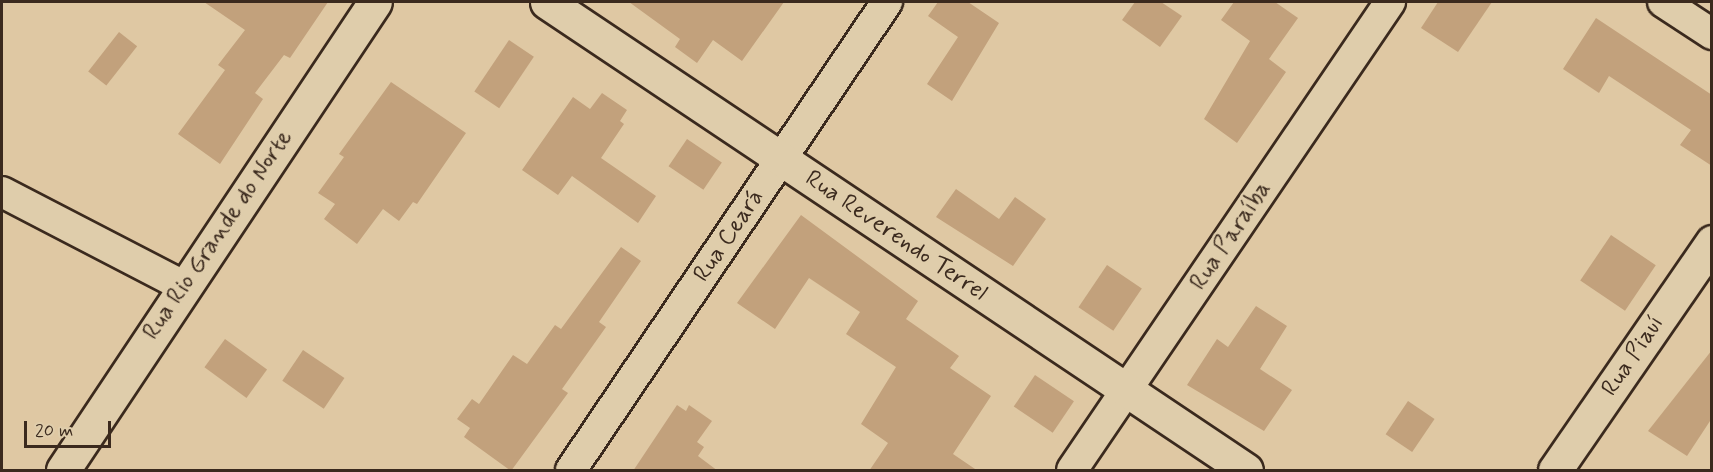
<!DOCTYPE html>
<html>
<head>
<meta charset="utf-8">
<style>
	body { margin:0 }
	#map { position:relative; width:1713px; height:472px; overflow:hidden; background:#dfc8a3; font-family:Mynerve,sans-serif }
	div>[style] { position:absolute }
	.building>* { inset:0; background:#c2a17c; transform-origin:0 0 }
	.roads { filter:drop-shadow(2px 0 #3b2a1e) drop-shadow(-2px 0 #3b2a1e) drop-shadow(0 2px #3b2a1e) drop-shadow(0 -2px #3b2a1e) }
	.street>* { height:30px; margin:-15px; padding:0 15px; transform-origin:15px; border-radius:15px; background:#dfcdab }
	.secondary>* { height:33px; margin:-16.5px; padding:0 16.5px; transform-origin:16.5px; border-radius:16.5px; background:#dfcdab }
	span { translate:-50% -50%; white-space:nowrap; text-align:center; line-height:1.15; -webkit-text-stroke:4.5px #dfcdab; paint-order:stroke }
	.street-label { font-size:24px; color:#3b2a1e }
	.frame { position:absolute; inset:0; border:3px solid #3b2a1e; pointer-events:none }
	.scale { position:absolute; left:24px; top:421px; width:87px; height:27px; box-sizing:border-box; border:3px solid #3b2a1e; border-top:0; padding-left:8px; font-size:18px; line-height:21px; white-space:nowrap; color:#3b2a1e; -webkit-text-stroke:4px #dfcdab; paint-order:stroke }
</style>
</head>
<body>
<div id="map">
	<div class="building">
		<i style="clip-path:polygon(204px 2px,328px 2px,290px 58px,284px 55px,255px 93px,263px 99px,220px 164px,178px 134px,225px 70px,218px 65px,245px 30px)"></i>
		<i style="clip-path:polygon(629px 2px,784px 2px,742px 61px,713px 40px,697px 63px,675px 47px,680px 39px)"></i>
		<i style="clip-path:polygon(938px 2px,968px 2px,999px 23px,952px 101px,927px 84px,958px 37px,928px 16px)"></i>
		<i style="clip-path:polygon(1135px 2px,1161px 2px,1182px 16px,1160px 47px,1122px 20px)"></i>
		<i style="clip-path:polygon(1234px 2px,1275px 2px,1298px 18px,1269px 59px,1286px 72px,1237px 143px,1204px 119px,1250px 41px,1221px 20px)"></i>
		<i style="clip-path:polygon(1438px 2px,1492px 2px,1458px 52px,1421px 28px)"></i>
		<i style="clip-path:polygon(1596px 18px,1712px 95px,1712px 166px,1680px 145px,1691px 130px,1609px 76px,1599px 93px,1563px 69px)"></i>
		<i style="left:119px;top:32px;width:23px;height:50px;rotate:38deg"></i>
		<i style="left:509px;top:40px;width:30px;height:62px;rotate:34deg"></i>
		<i style="clip-path:polygon(391px 82px,466px 133px,417px 204px,413px 202px,399px 221px,383px 209px,357px 244px,324px 219px,335px 204px,318px 193px,344px 157px,339px 154px)"></i>
		<i style="clip-path:polygon(602px 93px,627px 110px,620px 121px,624px 124px,601px 158px,656px 196px,638px 223px,572px 176px,558px 195px,522px 170px,573px 97px,590px 109px)"></i>
		<i style="left:687px;top:139px;width:42px;height:33px;rotate:34deg"></i>
		<i style="clip-path:polygon(956px 189px,999px 219px,1015px 197px,1046px 219px,1013px 266px,936px 217px)"></i>
		<i style="clip-path:polygon(801px 215px,918px 301px,906px 319px,959px 356px,950px 368px,991px 396px,953px 454px,978px 471px,869px 471px,888px 443px,861px 424px,896px 367px,846px 334px,860px 312px,809px 278px,775px 329px,737px 303px)"></i>
		<i style="left:1611px;top:235px;width:54px;height:55px;rotate:34deg"></i>
		<i style="clip-path:polygon(621px 247px,641px 261px,599px 322px,606px 327px,562px 389px,568px 393px,511px 471px,464px 437px,470px 428px,457px 419px,472px 399px,479px 404px,513px 355px,527px 364px,555px 325px,561px 329px)"></i>
		<i style="left:1107px;top:265px;width:42px;height:51px;rotate:34deg"></i>
		<i style="clip-path:polygon(1256px 306px,1287px 326px,1260px 369px,1292px 390px,1264px 431px,1187px 385px,1217px 339px,1228px 347px)"></i>
		<i style="left:225px;top:339px;width:52px;height:35px;rotate:36deg"></i>
		<i style="left:303px;top:350px;width:50px;height:37px;rotate:34deg"></i>
		<i style="clip-path:polygon(1712px 350px,1712px 418px,1687px 456px,1648px 431px)"></i>
		<i style="left:1035px;top:375px;width:47px;height:38px;rotate:34deg"></i>
		<i style="left:1408px;top:401px;width:32px;height:40px;rotate:34deg"></i>
		<i style="clip-path:polygon(677px 405px,686px 411px,689px 405px,712px 421px,697px 442px,704px 447px,698px 456px,718px 471px,633px 471px)"></i>
	</div>
	<div class="roads">
		<div class="street">
			<i style="left:1663px;top:2px;width:59px;rotate:33.1deg"></i>
			<i style="left:2px;top:192px;width:204px;rotate:27.4deg"></i>
			<i style="left:571px;top:470px;width:565px;rotate:-55.97deg"></i>
			<i style="left:1072px;top:470px;width:566px;rotate:-55.8deg"></i>
		</div>
		<div class="secondary">
			<i style="left:547px;top:2px;width:841px;rotate:33.8deg"></i>
			<i style="left:63px;top:470px;width:562px;rotate:-56.31deg"></i>
			<i style="left:1555px;top:470px;width:277px;rotate:-55.4deg"></i>
		</div>
	</div>
	<div class="street-label">
		<span style="left:218px;top:235px;rotate:-56deg">Rua Rio Grande do Norte</span>
		<span style="left:729px;top:236px;rotate:-56deg">Rua Ceará</span>
		<span style="left:896px;top:236px;rotate:34deg">Rua Reverendo Terrel</span>
		<span style="left:1231px;top:236px;rotate:-56deg">Rua Paraíba</span>
		<span style="left:1633px;top:356px;rotate:-56deg">Rua Piauí</span>
	</div>
	<div class="frame"></div>
	<div class="scale">20 m</div>
</div>
</body>
</html>
